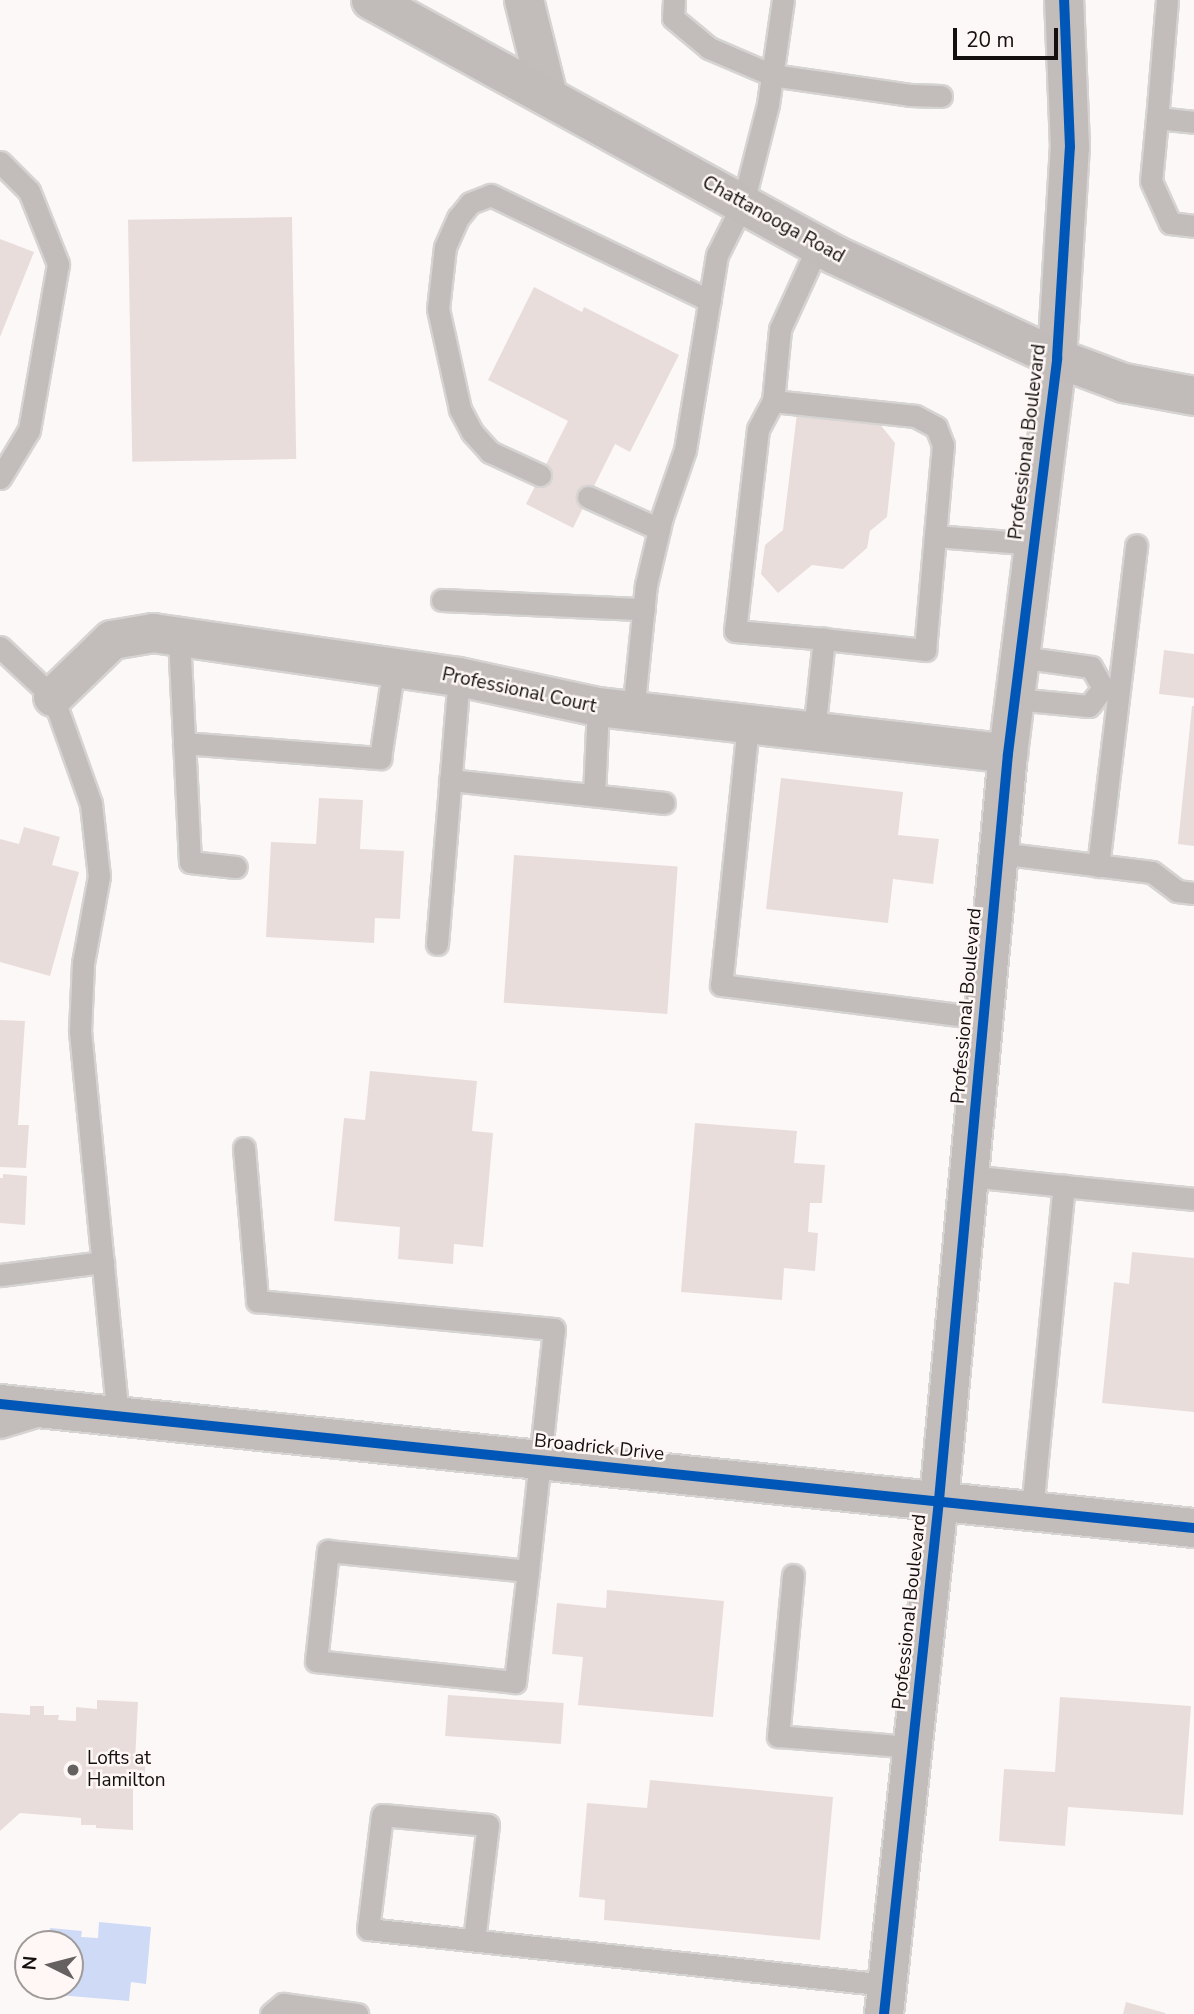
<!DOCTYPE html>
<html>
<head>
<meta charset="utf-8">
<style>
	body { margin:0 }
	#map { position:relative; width:1194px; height:2014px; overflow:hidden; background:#fcf8f7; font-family:"Nunito Sans",sans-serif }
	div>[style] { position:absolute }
	.water>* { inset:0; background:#cedaf6 }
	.building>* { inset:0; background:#e9dddb; transform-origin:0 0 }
	.roads { filter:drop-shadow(2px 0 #d6d4d3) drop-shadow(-2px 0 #d6d4d3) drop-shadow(0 2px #d6d4d3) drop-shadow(0 -2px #d6d4d3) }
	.lane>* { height:21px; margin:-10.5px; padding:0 10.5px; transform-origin:10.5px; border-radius:10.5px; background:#c2bcbb }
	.street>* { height:38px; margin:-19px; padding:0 19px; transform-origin:19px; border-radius:19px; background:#c2bcbb }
	.secondary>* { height:38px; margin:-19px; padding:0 19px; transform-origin:19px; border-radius:19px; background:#c1bbb9 }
	.cycleway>* { height:10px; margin:-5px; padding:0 5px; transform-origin:5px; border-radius:5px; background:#0057b8 }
	.dots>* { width:19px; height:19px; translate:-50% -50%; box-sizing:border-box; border:4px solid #fef7f5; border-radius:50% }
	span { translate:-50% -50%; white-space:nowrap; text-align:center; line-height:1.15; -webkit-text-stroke:5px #fef7f5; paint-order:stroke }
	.street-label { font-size:19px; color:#13100f }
	.poi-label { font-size:19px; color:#13100f }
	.left { translate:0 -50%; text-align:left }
	.north { position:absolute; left:14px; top:1930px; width:70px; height:70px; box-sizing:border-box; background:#fef7f5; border:2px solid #a09b99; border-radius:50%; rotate:276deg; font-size:19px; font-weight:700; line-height:28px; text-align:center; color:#13100f }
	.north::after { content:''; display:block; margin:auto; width:24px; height:32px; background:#656160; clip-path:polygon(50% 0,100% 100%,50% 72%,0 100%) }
	.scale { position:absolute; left:953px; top:28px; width:105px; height:32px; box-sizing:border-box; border:4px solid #13100f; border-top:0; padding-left:9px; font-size:21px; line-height:24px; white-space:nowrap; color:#13100f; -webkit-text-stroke:5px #fef7f5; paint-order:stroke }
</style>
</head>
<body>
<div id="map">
	<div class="water">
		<i style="clip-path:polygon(99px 1922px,151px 1927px,146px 1984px,131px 1982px,129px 2001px,58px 1995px,59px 1986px,70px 1986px,70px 1944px,49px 1944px,50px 1928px,82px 1931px,81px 1937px,98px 1938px)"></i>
	</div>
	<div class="building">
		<i style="left:292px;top:217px;width:242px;height:164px;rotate:89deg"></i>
		<i style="clip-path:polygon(0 239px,34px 252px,0 337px)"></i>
		<i style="clip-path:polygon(534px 287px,582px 312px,584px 307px,679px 355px,630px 452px,615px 444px,573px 528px,526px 504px,568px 421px,488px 380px)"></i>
		<i style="clip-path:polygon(797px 413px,879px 423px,895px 443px,887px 517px,870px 531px,867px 548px,843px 569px,812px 565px,778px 593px,761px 574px,765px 545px,783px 530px)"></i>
		<i style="clip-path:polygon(1164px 650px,1194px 654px,1194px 698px,1159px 694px)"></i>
		<i style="clip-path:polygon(1192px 706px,1194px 706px,1194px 846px,1178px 844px)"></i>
		<i style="clip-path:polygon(781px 778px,903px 792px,898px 835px,939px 839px,933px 884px,893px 879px,888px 923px,766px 909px)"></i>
		<i style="clip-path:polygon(319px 798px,363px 800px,360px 849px,404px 851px,400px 919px,375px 918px,374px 943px,266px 937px,271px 842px,316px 844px)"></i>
		<i style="clip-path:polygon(24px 827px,60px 837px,52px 865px,79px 872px,50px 976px,0 962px,0 839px,19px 844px)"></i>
		<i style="left:514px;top:855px;width:164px;height:148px;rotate:4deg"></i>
		<i style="clip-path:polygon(0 1020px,25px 1021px,18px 1125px,29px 1125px,26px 1168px,0 1167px)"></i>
		<i style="clip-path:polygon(370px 1071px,477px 1081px,472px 1131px,493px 1133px,483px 1247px,454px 1244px,453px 1264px,398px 1259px,400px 1227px,334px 1221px,344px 1118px,365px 1120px)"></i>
		<i style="clip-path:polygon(695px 1123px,797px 1131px,794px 1163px,825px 1165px,822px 1203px,810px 1203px,808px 1232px,818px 1233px,815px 1271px,784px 1268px,782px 1300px,681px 1292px)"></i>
		<i style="clip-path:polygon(3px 1174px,27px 1176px,25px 1225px,0 1223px,0 1178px,3px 1178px)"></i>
		<i style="clip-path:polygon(1132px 1252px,1194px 1258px,1194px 1412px,1102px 1403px,1114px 1282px,1129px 1284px)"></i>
		<i style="clip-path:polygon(607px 1590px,724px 1601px,713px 1717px,578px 1705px,583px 1657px,552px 1654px,557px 1603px,606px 1608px)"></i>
		<i style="left:448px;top:1695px;width:116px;height:41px;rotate:4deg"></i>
		<i style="clip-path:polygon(1060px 1697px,1191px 1706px,1183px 1815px,1068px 1807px,1065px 1846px,999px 1841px,1004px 1769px,1055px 1772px)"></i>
		<i style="clip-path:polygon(97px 1700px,138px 1702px,135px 1761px,146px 1762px,144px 1778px,133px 1778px,133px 1830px,96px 1828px,96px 1825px,81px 1825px,81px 1818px,20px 1813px,0 1831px,0 1713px,30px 1715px,30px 1706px,44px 1706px,44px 1715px,59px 1715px,58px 1720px,76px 1721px,76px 1707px,97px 1709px)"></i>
		<i style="clip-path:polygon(650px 1780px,833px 1797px,820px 1940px,604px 1920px,605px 1900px,579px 1897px,587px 1803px,647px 1808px)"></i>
		<i style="clip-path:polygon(1126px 2002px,1165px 2013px,1165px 2014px,1123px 2014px)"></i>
	</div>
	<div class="roads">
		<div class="lane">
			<i style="left:674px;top:0;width:18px;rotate:93deg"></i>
			<i style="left:673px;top:18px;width:47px;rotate:39.8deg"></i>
			<i style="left:709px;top:48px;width:69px;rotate:23.2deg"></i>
			<i style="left:772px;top:75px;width:139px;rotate:8.2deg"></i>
			<i style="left:910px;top:95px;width:31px;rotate:2deg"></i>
			<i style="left:1167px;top:0;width:118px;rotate:94.8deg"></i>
			<i style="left:1157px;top:118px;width:37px;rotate:6deg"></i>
			<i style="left:1157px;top:118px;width:63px;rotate:95.4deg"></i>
			<i style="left:1151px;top:181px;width:46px;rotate:65.7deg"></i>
			<i style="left:1170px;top:223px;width:24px;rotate:7deg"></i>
			<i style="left:0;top:162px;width:41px;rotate:45deg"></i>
			<i style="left:29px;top:191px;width:79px;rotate:68.3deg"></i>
			<i style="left:58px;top:264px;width:169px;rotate:99.9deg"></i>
			<i style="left:29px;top:430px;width:56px;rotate:121.1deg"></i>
			<i style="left:773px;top:401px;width:32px;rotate:118deg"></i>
			<i style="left:758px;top:429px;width:203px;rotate:96.5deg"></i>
			<i style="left:735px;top:631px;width:89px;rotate:5.1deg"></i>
			<i style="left:540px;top:475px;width:55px;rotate:-155.3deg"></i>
			<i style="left:490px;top:452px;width:27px;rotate:-132deg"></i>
			<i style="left:472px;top:432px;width:26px;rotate:-118deg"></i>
			<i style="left:460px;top:409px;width:102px;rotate:-102.4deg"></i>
			<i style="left:438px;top:309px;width:62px;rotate:-83.6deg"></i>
			<i style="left:445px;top:247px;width:32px;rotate:-66deg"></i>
			<i style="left:458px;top:218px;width:19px;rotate:-51deg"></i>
			<i style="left:470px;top:203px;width:22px;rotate:-21deg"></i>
			<i style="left:491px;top:195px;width:243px;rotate:25.8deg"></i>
			<i style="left:588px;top:497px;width:78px;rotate:24.3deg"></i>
			<i style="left:935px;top:536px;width:99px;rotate:4.6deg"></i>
			<i style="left:442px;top:600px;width:202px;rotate:2.6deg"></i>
			<i style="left:179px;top:637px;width:225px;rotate:87.2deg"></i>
			<i style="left:190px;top:862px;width:46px;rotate:6.2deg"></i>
			<i style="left:0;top:647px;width:73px;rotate:43.3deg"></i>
			<i style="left:53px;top:697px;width:114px;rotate:70.4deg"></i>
			<i style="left:91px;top:804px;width:72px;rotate:83.7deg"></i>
			<i style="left:99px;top:876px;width:88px;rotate:100.4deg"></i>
			<i style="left:83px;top:963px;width:68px;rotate:92.5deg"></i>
			<i style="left:80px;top:1031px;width:387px;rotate:84.4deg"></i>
			<i style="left:1020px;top:657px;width:72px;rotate:8deg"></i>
			<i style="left:1091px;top:667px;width:24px;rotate:60deg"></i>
			<i style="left:1015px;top:699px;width:74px;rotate:5.4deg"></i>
			<i style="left:1089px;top:706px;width:23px;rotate:-52deg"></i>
			<i style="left:633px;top:712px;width:128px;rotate:-84.2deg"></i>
			<i style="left:646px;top:585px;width:70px;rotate:-76.8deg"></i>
			<i style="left:662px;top:517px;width:71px;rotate:-71.1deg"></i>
			<i style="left:685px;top:450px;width:198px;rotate:-80.7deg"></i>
			<i style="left:717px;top:255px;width:58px;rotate:-63.4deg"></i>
			<i style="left:743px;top:203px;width:102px;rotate:-75.8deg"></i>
			<i style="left:768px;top:104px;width:105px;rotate:-81.8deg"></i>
			<i style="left:748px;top:725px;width:261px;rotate:95.9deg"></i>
			<i style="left:721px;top:985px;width:265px;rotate:7.2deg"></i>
			<i style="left:814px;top:732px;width:94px;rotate:-83.9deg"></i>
			<i style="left:824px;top:639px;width:102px;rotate:6.2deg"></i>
			<i style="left:925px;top:650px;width:206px;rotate:-85deg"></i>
			<i style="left:943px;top:445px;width:19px;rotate:-111deg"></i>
			<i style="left:936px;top:427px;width:24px;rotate:-152deg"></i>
			<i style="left:915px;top:416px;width:143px;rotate:-174deg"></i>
			<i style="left:773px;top:401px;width:72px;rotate:-84.4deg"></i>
			<i style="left:780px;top:329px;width:91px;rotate:-65.4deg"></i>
			<i style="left:184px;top:743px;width:197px;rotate:4.4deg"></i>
			<i style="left:380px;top:758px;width:92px;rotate:-81.3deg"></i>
			<i style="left:450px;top:780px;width:215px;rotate:6.1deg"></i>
			<i style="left:594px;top:795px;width:88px;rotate:-87.4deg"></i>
			<i style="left:999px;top:853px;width:154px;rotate:7.1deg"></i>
			<i style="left:1152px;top:872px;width:31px;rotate:37deg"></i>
			<i style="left:1177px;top:891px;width:17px;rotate:7deg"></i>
			<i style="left:1098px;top:866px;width:323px;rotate:-83.2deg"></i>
			<i style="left:437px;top:944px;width:268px;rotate:-85.3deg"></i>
			<i style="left:244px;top:1148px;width:154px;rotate:85.1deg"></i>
			<i style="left:257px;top:1301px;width:298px;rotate:5.4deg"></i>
			<i style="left:554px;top:1329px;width:131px;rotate:96.1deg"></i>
			<i style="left:540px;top:1459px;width:113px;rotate:96.1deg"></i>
			<i style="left:528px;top:1571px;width:112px;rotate:96.7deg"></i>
			<i style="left:515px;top:1682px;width:200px;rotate:-174deg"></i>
			<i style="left:316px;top:1661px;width:111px;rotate:-83.8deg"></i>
			<i style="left:328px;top:1551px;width:201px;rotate:5.7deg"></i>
			<i style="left:969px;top:1176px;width:96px;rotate:6deg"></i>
			<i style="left:0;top:1275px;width:104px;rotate:-7.2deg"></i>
			<i style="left:0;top:1427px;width:37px;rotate:-17deg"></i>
			<i style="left:1032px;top:1510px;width:326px;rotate:-84.4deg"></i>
			<i style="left:1064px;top:1186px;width:131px;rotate:5.7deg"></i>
			<i style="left:793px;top:1575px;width:162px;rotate:95.3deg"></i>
			<i style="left:778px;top:1736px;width:134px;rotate:4.7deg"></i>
			<i style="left:474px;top:1940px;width:116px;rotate:-83.1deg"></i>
			<i style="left:488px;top:1825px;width:106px;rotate:-174.6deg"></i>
			<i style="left:382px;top:1815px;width:115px;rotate:97deg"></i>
			<i style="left:368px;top:1929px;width:522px;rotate:6.16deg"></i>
			<i style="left:271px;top:2014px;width:16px;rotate:-40deg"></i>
			<i style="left:283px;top:2004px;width:75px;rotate:7.7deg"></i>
		</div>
		<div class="street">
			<i style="left:524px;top:0;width:99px;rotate:76deg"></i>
			<i style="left:53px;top:697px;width:82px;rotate:-44deg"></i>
			<i style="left:112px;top:640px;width:42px;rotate:-9.7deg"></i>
			<i style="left:153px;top:633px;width:309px;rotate:8.2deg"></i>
			<i style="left:459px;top:677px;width:142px;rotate:12.2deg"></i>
			<i style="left:598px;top:707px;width:413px;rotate:6.5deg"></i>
			<i style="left:0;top:1404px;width:1200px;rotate:5.93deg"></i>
			<i style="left:884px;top:2014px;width:517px;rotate:-83.89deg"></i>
			<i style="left:939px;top:1500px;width:749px;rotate:-84.72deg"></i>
			<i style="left:1008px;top:754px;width:399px;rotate:-82.9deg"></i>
			<i style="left:1057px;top:358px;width:211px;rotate:-86.5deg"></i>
			<i style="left:1070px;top:147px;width:147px;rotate:-92.3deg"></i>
		</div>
		<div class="secondary">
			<i style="left:371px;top:0;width:529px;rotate:28.79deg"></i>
			<i style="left:835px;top:255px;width:245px;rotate:24.9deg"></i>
			<i style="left:1057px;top:358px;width:72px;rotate:20.5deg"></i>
			<i style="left:1124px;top:383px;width:71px;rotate:10.5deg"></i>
		</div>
	</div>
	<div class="cycleway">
		<i style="left:0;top:1404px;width:1200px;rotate:5.93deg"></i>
		<i style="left:884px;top:2014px;width:517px;rotate:-83.89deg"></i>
		<i style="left:939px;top:1500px;width:749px;rotate:-84.72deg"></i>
		<i style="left:1008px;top:754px;width:399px;rotate:-82.9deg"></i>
		<i style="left:1057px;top:358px;width:211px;rotate:-86.5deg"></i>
		<i style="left:1070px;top:147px;width:147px;rotate:-92.3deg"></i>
	</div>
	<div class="dots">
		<i style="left:73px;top:1770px;background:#656160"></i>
	</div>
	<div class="street-label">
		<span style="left:773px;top:220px;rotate:29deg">Chattanooga Road</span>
		<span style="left:1028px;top:442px;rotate:-83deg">Professional Boulevard</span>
		<span style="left:519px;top:691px;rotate:12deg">Professional Court</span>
		<span style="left:967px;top:1006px;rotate:-85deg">Professional Boulevard</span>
		<span style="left:599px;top:1448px;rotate:6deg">Broadrick Drive</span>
		<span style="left:910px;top:1612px;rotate:-84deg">Professional Boulevard</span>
	</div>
	<div class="poi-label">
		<span class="left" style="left:87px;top:1770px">Lofts at<br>Hamilton</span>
	</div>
	<div class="north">N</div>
	<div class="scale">20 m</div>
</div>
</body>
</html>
